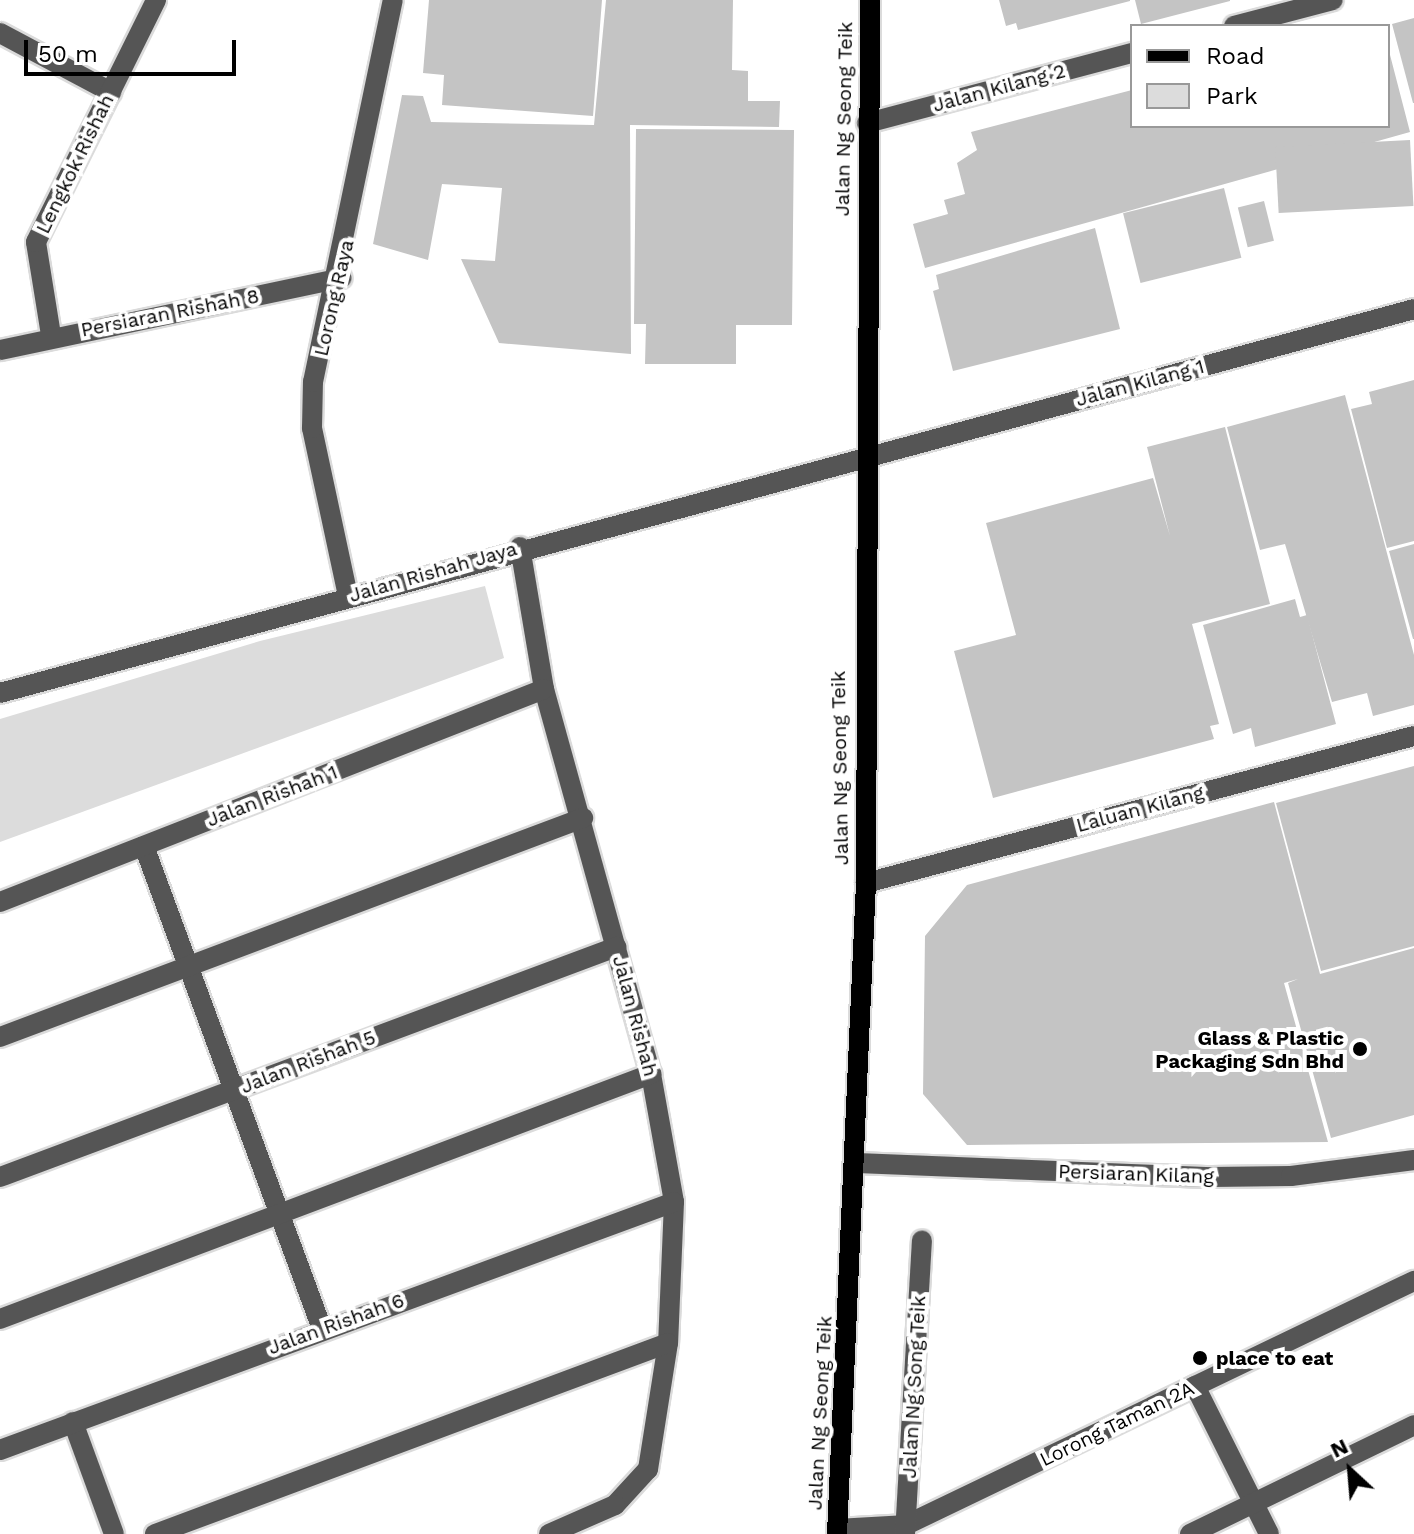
<!DOCTYPE html>
<html>
<head>
<meta charset="utf-8">
<style>
	body { margin:0 }
	#map { position:relative; width:1414px; height:1534px; overflow:hidden; background:#fff; font-family:"Work Sans",sans-serif }
	div>[style] { position:absolute }
	.green>* { inset:0; background:#dcdcdc }
	.building>* { inset:0; background:#c4c4c4; transform-origin:0 0 }
	.roads { filter:drop-shadow(2px 0 #dbdbdb) drop-shadow(-2px 0 #dbdbdb) drop-shadow(0 2px #dbdbdb) drop-shadow(0 -2px #dbdbdb) }
	.minor>* { height:20px; margin:-10px; padding:0 10px; transform-origin:10px; border-radius:10px; background:#555 }
	.major>* { height:20px; margin:-10px; padding:0 10px; transform-origin:10px; border-radius:10px; background:#000 }
	.dots>* { width:22px; height:22px; translate:-50% -50%; box-sizing:border-box; border:4px solid #fff; border-radius:50% }
	span { translate:-50% -50%; white-space:nowrap; text-align:center; line-height:1.15; -webkit-text-stroke:8px #fff; paint-order:stroke }
	.street-label { font-size:20px; color:#000 }
	.poi-label { font-size:20px; color:#000; font-weight:700 }
	.right { translate:-100% -50%; text-align:right }
	.left { translate:0 -50%; text-align:left }
	.legend { position:absolute; left:1130px; top:24px; width:260px; height:104px; box-sizing:border-box; background:#fff; border:2px solid #999; margin:0; padding:10px 14px; list-style:none; font-size:24px; color:#000 }
	.legend li { display:flex; align-items:center; gap:16px; height:40px }
	.legend b { width:40px; border:2px solid #999 }
	.north { position:absolute; left:1310px; top:1430px; width:80px; height:80px; -webkit-text-stroke:6px #fff; paint-order:stroke; rotate:334deg; font-size:22px; font-weight:700; line-height:32px; text-align:center; color:#000 }
	.north::after { content:''; display:block; margin:auto; width:28px; height:36px; background:#000; clip-path:polygon(50% 0,100% 100%,50% 72%,0 100%) }
	.scale { position:absolute; left:24px; top:40px; width:212px; height:36px; box-sizing:border-box; border:4px solid #000; border-top:0; padding-left:10px; font-size:24px; line-height:28px; white-space:nowrap; color:#000; -webkit-text-stroke:6px #fff; paint-order:stroke }
</style>
</head>
<body>
<div id="map">
	<div class="green">
		<i style="clip-path:polygon(485px 586px,504px 658px,0 842px,0 719px,260px 641px)"></i>
	</div>
	<div class="building">
		<i style="clip-path:polygon(429px 0,602px 0,593px 116px,442px 105px,444px 75px,423px 73px)"></i>
		<i style="clip-path:polygon(606px 0,733px 0,732px 70px,748px 71px,748px 101px,780px 101px,779px 127px,630px 125px,631px 354px,499px 343px,461px 259px,495px 261px,502px 188px,442px 184px,428px 260px,373px 244px,402px 95px,423px 96px,431px 122px,594px 125px)"></i>
		<i style="clip-path:polygon(999px 0,1130px 0,1130px 1px,1018px 30px,1016px 23px,1006px 26px)"></i>
		<i style="clip-path:polygon(1135px 0,1230px 0,1230px 1px,1141px 24px)"></i>
		<i style="clip-path:polygon(1414px 18px,1414px 103px,1413px 103px,1392px 24px)"></i>
		<i style="clip-path:polygon(1389px 51px,1410px 132px,925px 268px,913px 224px,948px 214px,944px 200px,965px 194px,957px 163px,977px 150px,971px 132px,1132px 90px,1132px 126px,1388px 126px)"></i>
		<i style="clip-path:polygon(636px 129px,794px 130px,792px 325px,736px 325px,736px 364px,645px 364px,646px 324px,634px 324px)"></i>
		<i style="left:1410px;top:140px;width:66px;height:135px;rotate:87deg"></i>
		<i style="left:1224px;top:188px;width:72px;height:104px;rotate:76deg"></i>
		<i style="left:1264px;top:201px;width:41px;height:27px;rotate:76deg"></i>
		<i style="clip-path:polygon(1095px 228px,1120px 329px,953px 371px,933px 291px,939px 289px,936px 275px)"></i>
		<i style="clip-path:polygon(1414px 380px,1414px 541px,1387px 548px,1351px 409px,1372px 404px,1369px 392px)"></i>
		<i style="clip-path:polygon(1345px 395px,1414px 655px,1414px 705px,1373px 716px,1367px 693px,1332px 702px,1285px 544px,1260px 550px,1227px 427px)"></i>
		<i style="clip-path:polygon(1225px 427px,1270px 604px,1192px 624px,1219px 724px,1210px 726px,1214px 739px,993px 798px,954px 651px,1016px 635px,986px 523px,1153px 478px,1170px 536px,1147px 447px)"></i>
		<i style="clip-path:polygon(1414px 544px,1414px 639px,1413px 639px,1389px 551px)"></i>
		<i style="clip-path:polygon(1295px 599px,1300px 617px,1307px 615px,1336px 724px,1255px 747px,1251px 728px,1233px 734px,1203px 625px)"></i>
		<i style="clip-path:polygon(1414px 766px,1414px 946px,1321px 971px,1276px 803px)"></i>
		<i style="clip-path:polygon(1274px 802px,1320px 974px,1414px 948px,1414px 1115px,1331px 1138px,1288px 983px,1298px 979px,1284px 983px,1328px 1142px,967px 1145px,923px 1094px,925px 936px,967px 885px)"></i>
	</div>
	<div class="roads">
		<div class="minor">
			<i style="left:1234px;top:26px;width:102px;rotate:-14.7deg"></i>
			<i style="left:0;top:33px;width:126px;rotate:28deg"></i>
			<i style="left:867px;top:123px;width:274px;rotate:-14.8deg"></i>
			<i style="left:51px;top:335px;width:94px;rotate:-99.2deg"></i>
			<i style="left:36px;top:242px;width:270px;rotate:-63.6deg"></i>
			<i style="left:0;top:350px;width:349px;rotate:-11.9deg"></i>
			<i style="left:520px;top:547px;width:144px;rotate:80.4deg"></i>
			<i style="left:544px;top:689px;width:400px;rotate:74.5deg"></i>
			<i style="left:651px;top:1074px;width:130px;rotate:79.8deg"></i>
			<i style="left:674px;top:1202px;width:141px;rotate:92.4deg"></i>
			<i style="left:668px;top:1343px;width:128px;rotate:99deg"></i>
			<i style="left:648px;top:1469px;width:49px;rotate:132.5deg"></i>
			<i style="left:615px;top:1505px;width:72px;rotate:156.3deg"></i>
			<i style="left:348px;top:596px;width:172px;rotate:-102.1deg"></i>
			<i style="left:312px;top:428px;width:46px;rotate:-88.8deg"></i>
			<i style="left:313px;top:382px;width:390px;rotate:-78.2deg"></i>
			<i style="left:0;top:693px;width:1465px;rotate:-15.19deg"></i>
			<i style="left:144px;top:846px;width:515px;rotate:69.77deg"></i>
			<i style="left:866px;top:883px;width:567px;rotate:-15.02deg"></i>
			<i style="left:0;top:902px;width:584px;rotate:-21.38deg"></i>
			<i style="left:0;top:1037px;width:623px;rotate:-20.59deg"></i>
			<i style="left:857px;top:1163px;width:355px;rotate:2.3deg"></i>
			<i style="left:1212px;top:1177px;width:79px;rotate:-0.7deg"></i>
			<i style="left:1291px;top:1176px;width:124px;rotate:-7.4deg"></i>
			<i style="left:0;top:1177px;width:658px;rotate:-20.47deg"></i>
			<i style="left:0;top:1319px;width:696px;rotate:-20.62deg"></i>
			<i style="left:1195px;top:1386px;width:165px;rotate:63.4deg"></i>
			<i style="left:73px;top:1422px;width:119px;rotate:69.9deg"></i>
			<i style="left:0;top:1450px;width:718px;rotate:-20.2deg"></i>
			<i style="left:838px;top:1529px;width:68px;rotate:-3.4deg"></i>
			<i style="left:906px;top:1525px;width:564px;rotate:-25.66deg"></i>
			<i style="left:155px;top:1534px;width:547px;rotate:-20.42deg"></i>
			<i style="left:905px;top:1534px;width:294px;rotate:-86.7deg"></i>
			<i style="left:1190px;top:1534px;width:249px;rotate:-25.9deg"></i>
		</div>
		<div class="major">
			<i style="left:837px;top:1534px;width:652px;rotate:-87.45deg"></i>
			<i style="left:866px;top:883px;width:883px;rotate:-89.74deg"></i>
		</div>
	</div>
	<div class="dots">
		<i style="left:1360px;top:1049px;background:#000"></i>
		<i style="left:1200px;top:1358px;background:#000"></i>
	</div>
	<div class="street-label">
		<span style="left:999px;top:88px;rotate:-15deg">Jalan Kilang 2</span>
		<span style="left:844px;top:119px;rotate:-89deg">Jalan Ng Seong Teik</span>
		<span style="left:75px;top:164px;rotate:-64deg">Lengkok Rishah</span>
		<span style="left:334px;top:298px;rotate:-77deg">Lorong Raya</span>
		<span style="left:170px;top:313px;rotate:-11deg">Persiaran Rishah 8</span>
		<span style="left:1140px;top:383px;rotate:-15deg">Jalan Kilang 1</span>
		<span style="left:433px;top:572px;rotate:-16deg">Jalan Rishah Jaya</span>
		<span style="left:840px;top:768px;rotate:-91deg">Jalan Ng Seong Teik</span>
		<span style="left:272px;top:796px;rotate:-21deg">Jalan Rishah 1</span>
		<span style="left:1140px;top:809px;rotate:-15deg">Laluan Kilang</span>
		<span style="left:635px;top:1016px;rotate:75deg">Jalan Rishah</span>
		<span style="left:308px;top:1062px;rotate:-21deg">Jalan Rishah 5</span>
		<span style="left:1136px;top:1174px;rotate:2deg">Persiaran Kilang</span>
		<span style="left:336px;top:1324px;rotate:-20deg">Jalan Rishah 6</span>
		<span style="left:914px;top:1387px;rotate:-87deg">Jalan Ng Song Teik</span>
		<span style="left:820px;top:1413px;rotate:-87deg">Jalan Ng Seong Teik</span>
		<span style="left:1117px;top:1424px;rotate:-26deg">Lorong Taman 2A</span>
	</div>
	<div class="poi-label">
		<span class="right" style="left:1344px;top:1050px">Glass &amp; Plastic<br>Packaging Sdn Bhd</span>
		<span class="left" style="left:1216px;top:1358px">place to eat</span>
	</div>
	<ul class="legend">
	<li><b style="height:10px;background:#000"></b>Road</li>
	<li><b style="height:22px;background:#dcdcdc"></b>Park</li>
	</ul>
	<div class="north">N</div>
	<div class="scale">50 m</div>
</div>
</body>
</html>
